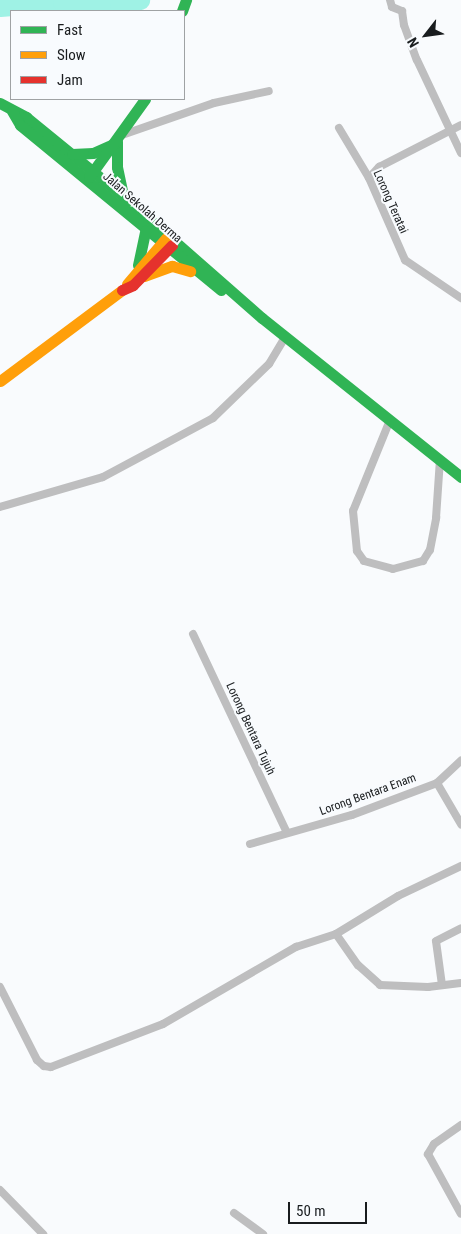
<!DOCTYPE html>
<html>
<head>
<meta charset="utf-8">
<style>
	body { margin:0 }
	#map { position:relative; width:461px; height:1234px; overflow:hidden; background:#f9fbfd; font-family:"Roboto Condensed",sans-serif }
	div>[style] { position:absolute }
	.river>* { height:19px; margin:-9.5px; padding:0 9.5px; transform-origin:9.5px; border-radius:9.5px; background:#9ff2e5 }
	.street>* { height:8px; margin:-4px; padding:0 4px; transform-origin:4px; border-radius:4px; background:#bebebf }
	.fast>* { height:11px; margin:-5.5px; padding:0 5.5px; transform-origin:5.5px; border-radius:5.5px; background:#30b455 }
	.slow>* { height:11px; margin:-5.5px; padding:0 5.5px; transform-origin:5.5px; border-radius:5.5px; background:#ff9f0a }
	.jam>* { height:11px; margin:-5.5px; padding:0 5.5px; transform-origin:5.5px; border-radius:5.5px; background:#e5322d }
	span { translate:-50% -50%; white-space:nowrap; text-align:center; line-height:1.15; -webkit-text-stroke:4px #f8fbfe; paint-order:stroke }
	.street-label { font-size:12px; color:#191c1e }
	.legend { position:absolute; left:10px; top:10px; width:175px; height:90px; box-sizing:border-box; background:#f8fbfe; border:1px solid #9fa2a4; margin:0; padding:6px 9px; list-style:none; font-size:15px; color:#191c1e }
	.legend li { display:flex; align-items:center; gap:10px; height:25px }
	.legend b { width:25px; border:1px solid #9fa2a4 }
	.north { position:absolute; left:401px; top:10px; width:50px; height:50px; -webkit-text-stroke:4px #f8fbfe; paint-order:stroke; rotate:240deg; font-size:14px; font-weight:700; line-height:20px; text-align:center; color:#191c1e }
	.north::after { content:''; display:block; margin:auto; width:18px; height:22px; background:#191c1e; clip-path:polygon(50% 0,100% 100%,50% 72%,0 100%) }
	.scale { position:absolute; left:288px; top:1202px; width:79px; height:22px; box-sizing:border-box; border:2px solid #191c1e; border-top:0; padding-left:6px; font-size:15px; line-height:18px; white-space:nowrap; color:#191c1e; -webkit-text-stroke:4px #f8fbfe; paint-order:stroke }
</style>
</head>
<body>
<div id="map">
	<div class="river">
		<i style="left:0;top:7px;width:62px;rotate:-4.6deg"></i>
		<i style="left:62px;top:2px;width:57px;rotate:4deg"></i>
		<i style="left:119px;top:6px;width:22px;rotate:-16deg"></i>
	</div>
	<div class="street">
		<i style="left:390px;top:0;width:7px;rotate:74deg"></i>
		<i style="left:392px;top:7px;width:11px;rotate:22deg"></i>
		<i style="left:402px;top:11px;width:14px;rotate:82deg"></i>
		<i style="left:404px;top:25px;width:37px;rotate:70deg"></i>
		<i style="left:417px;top:60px;width:103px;rotate:64.7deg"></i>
		<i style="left:339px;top:128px;width:58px;rotate:59deg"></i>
		<i style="left:369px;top:178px;width:90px;rotate:66.3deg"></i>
		<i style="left:405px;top:260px;width:68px;rotate:34.2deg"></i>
		<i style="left:122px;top:135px;width:97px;rotate:-19.2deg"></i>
		<i style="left:214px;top:103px;width:56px;rotate:-12.3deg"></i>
		<i style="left:369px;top:178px;width:15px;rotate:-48deg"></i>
		<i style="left:379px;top:167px;width:92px;rotate:-27.1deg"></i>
		<i style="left:390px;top:420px;width:98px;rotate:112.1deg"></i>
		<i style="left:353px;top:511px;width:40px;rotate:84.3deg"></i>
		<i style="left:357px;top:551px;width:12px;rotate:55deg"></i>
		<i style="left:364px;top:561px;width:30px;rotate:15deg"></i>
		<i style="left:393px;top:569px;width:31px;rotate:-15deg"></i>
		<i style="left:423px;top:561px;width:13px;rotate:-58deg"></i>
		<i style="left:430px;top:550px;width:33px;rotate:-79deg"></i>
		<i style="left:436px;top:518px;width:58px;rotate:-86.1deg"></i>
		<i style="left:0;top:507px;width:107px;rotate:-16.2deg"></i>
		<i style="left:103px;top:477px;width:125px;rotate:-28.2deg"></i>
		<i style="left:213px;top:418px;width:78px;rotate:-44deg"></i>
		<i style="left:269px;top:364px;width:31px;rotate:-59deg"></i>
		<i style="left:193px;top:634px;width:220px;rotate:64.7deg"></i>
		<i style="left:437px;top:783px;width:48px;rotate:59.7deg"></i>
		<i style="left:250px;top:844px;width:106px;rotate:-15.9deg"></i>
		<i style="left:352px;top:815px;width:91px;rotate:-20.6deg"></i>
		<i style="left:437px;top:783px;width:33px;rotate:-43deg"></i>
		<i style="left:336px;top:934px;width:38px;rotate:55deg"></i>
		<i style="left:358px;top:965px;width:30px;rotate:42deg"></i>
		<i style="left:380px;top:985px;width:48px;rotate:2.4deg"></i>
		<i style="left:428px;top:987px;width:33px;rotate:-7deg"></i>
		<i style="left:442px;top:985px;width:44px;rotate:-97.8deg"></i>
		<i style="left:436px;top:941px;width:28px;rotate:-27deg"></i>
		<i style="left:0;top:987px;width:82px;rotate:63.1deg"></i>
		<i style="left:37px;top:1060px;width:9px;rotate:41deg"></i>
		<i style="left:44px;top:1066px;width:7px;rotate:8deg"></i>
		<i style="left:51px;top:1067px;width:120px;rotate:-21deg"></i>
		<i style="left:163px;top:1024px;width:154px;rotate:-30.1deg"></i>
		<i style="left:296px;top:947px;width:42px;rotate:-18deg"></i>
		<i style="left:336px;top:934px;width:73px;rotate:-31.5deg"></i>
		<i style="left:398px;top:896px;width:70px;rotate:-25.5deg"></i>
		<i style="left:461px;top:1125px;width:33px;rotate:145deg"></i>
		<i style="left:434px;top:1144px;width:12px;rotate:121deg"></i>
		<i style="left:428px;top:1154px;width:68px;rotate:61.2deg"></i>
		<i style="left:0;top:1190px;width:62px;rotate:45.7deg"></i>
		<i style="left:234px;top:1213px;width:36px;rotate:36deg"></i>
	</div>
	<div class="fast">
		<i style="left:182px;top:11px;width:12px;rotate:-70deg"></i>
		<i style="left:0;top:103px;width:30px;rotate:28deg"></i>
		<i style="left:26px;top:117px;width:125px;rotate:39.2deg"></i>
		<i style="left:123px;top:196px;width:185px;rotate:41.3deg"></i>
		<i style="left:262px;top:318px;width:255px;rotate:38.6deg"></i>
		<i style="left:12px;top:111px;width:16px;rotate:60deg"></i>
		<i style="left:20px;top:125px;width:260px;rotate:39.4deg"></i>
		<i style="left:117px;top:141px;width:26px;rotate:90deg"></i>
		<i style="left:117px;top:167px;width:30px;rotate:78deg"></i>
		<i style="left:72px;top:154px;width:21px;rotate:-3deg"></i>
		<i style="left:93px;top:153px;width:24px;rotate:-24deg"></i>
		<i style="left:89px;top:177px;width:96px;rotate:-54.3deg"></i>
		<i style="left:138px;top:265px;width:35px;rotate:-78deg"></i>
	</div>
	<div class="slow">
		<i style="left:144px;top:276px;width:30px;rotate:-20deg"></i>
		<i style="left:172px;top:266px;width:19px;rotate:16deg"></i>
		<i style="left:127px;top:284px;width:60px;rotate:-49.7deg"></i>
		<i style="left:0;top:381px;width:152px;rotate:-36.7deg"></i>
	</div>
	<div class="jam">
		<i style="left:122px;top:290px;width:12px;rotate:-24deg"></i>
		<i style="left:133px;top:285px;width:56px;rotate:-45.7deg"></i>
	</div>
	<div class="street-label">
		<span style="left:390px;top:202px;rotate:66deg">Lorong Teratai</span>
		<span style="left:142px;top:208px;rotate:41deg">Jalan Sekolah Derma</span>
		<span style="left:250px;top:729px;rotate:65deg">Lorong Bentara Tujuh</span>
		<span style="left:368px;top:795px;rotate:-20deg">Lorong Bentara Enam</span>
	</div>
	<ul class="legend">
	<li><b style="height:6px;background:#30b455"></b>Fast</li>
	<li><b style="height:6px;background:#ff9f0a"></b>Slow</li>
	<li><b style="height:6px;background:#e5322d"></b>Jam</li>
	</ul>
	<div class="north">N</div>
	<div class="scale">50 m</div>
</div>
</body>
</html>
